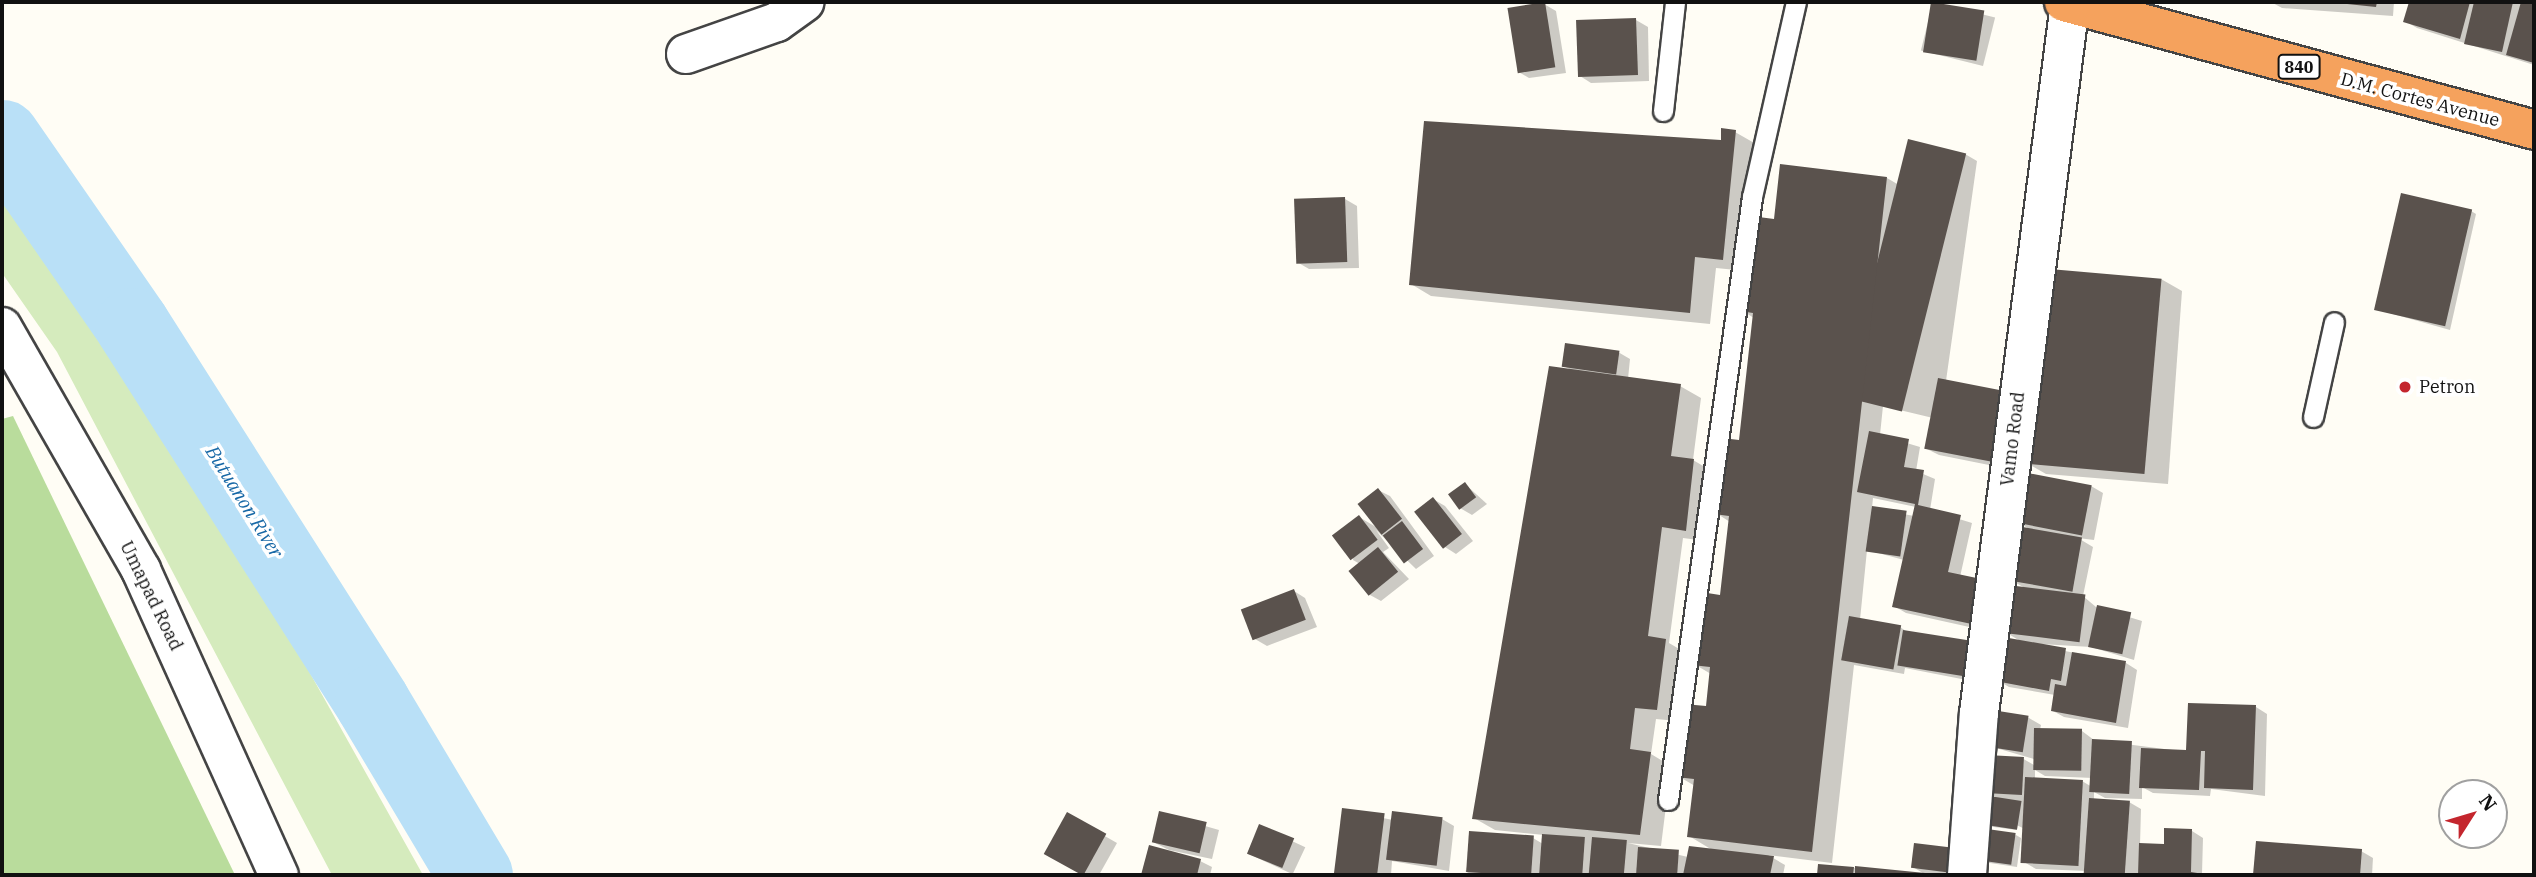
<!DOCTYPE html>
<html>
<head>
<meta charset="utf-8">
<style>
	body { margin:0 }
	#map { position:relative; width:2536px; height:877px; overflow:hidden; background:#fffdf5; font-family:"IBM Plex Serif",serif }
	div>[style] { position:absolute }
	.green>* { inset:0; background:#d5ebbd }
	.forest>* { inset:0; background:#b9dc9c }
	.shadow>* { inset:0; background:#0003; transform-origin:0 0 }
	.river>* { height:75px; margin:-37.5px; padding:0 37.5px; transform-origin:37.5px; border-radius:37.5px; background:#b9e0f7 }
	.building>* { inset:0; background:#5a524d; transform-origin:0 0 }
	.roads { filter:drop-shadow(2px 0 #444) drop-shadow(-2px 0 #444) drop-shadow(0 2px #444) drop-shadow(0 -2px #444) }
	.lane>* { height:19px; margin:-9.5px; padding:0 9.5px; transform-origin:9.5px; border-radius:9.5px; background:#fff }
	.street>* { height:38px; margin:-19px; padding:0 19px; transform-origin:19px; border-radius:19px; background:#fff }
	.highway>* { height:38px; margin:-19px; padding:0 19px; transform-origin:19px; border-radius:19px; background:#f5a25d }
	.dots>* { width:19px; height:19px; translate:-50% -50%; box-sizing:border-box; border:4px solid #fff; border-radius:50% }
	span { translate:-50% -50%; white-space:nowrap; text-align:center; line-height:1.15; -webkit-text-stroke:7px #fff; paint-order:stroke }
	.shield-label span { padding:2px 5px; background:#fff; border:2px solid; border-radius:5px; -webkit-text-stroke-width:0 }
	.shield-label { font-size:16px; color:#111; font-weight:700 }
	.street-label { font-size:18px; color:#111 }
	.poi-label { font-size:18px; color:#111 }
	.left { translate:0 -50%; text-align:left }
	.water-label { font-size:19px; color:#1768a6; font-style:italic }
	.frame { position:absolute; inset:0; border:4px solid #111; pointer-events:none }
	.north { position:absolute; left:2438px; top:779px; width:70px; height:70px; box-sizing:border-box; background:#fff; border:2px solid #a0a0a0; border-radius:50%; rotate:53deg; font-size:19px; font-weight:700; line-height:28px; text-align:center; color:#111 }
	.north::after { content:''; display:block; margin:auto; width:24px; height:32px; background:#c4262e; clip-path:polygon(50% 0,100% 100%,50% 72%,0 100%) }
</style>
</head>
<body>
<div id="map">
	<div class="green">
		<i style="clip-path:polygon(2px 187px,156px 398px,423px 875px,332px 875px,57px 352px,2px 273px)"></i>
	</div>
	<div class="forest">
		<i style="clip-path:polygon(13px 416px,235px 875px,2px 875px,2px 419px)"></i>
	</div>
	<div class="shadow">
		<i style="left:1933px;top:2px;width:64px;height:50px;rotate:14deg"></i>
		<i style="clip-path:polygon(2271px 2px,2394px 2px,2393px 16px,2282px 8px)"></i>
		<i style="clip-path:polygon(2411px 2px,2520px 2px,2534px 6px,2534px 65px,2417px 28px,2405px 21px)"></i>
		<i style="clip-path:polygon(1544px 4px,1556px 11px,1566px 73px,1529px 78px,1517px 71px)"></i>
		<i style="clip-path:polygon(1636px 20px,1648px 27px,1649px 81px,1591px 83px,1580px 76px)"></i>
		<i style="clip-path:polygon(evenodd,1735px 132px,1756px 144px,1749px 217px,1775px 221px,1887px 178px,1904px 188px,1965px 154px,1977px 161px,1946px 381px,2009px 469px,1939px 455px,1927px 449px,1933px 418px,1883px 406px,1880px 435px,1920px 447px,1916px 471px,1935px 479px,1930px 510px,1972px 523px,1960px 577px,1992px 632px,1906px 613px,1894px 606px,1904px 560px,1867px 550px,1860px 620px,1900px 627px,1982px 683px,1905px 668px,1904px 674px,1854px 665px,1832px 863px,1768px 855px,1785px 865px,1783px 875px,1472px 875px,1465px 871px,1533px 838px,1543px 844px,1544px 835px,1495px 830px,1474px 818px,1573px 371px,1564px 366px,1618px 352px,1630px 359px,1628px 379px,1680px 386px,1701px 398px,1693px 460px,1715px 473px,1706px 541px,1683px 538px,1669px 643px,1686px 653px,1677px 721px,1656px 719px,1651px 754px,1671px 766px,1661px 846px,1628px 843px,1688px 857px,1714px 851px,1689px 836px,1695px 786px,1678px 776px,1707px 708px,1711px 674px,1694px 664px,1721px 597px,1730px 522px,1716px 513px,1740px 442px,1754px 318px,1741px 310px,1746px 271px,1716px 268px,1710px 324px,1431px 296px,1411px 284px,1723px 142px,1735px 132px,1873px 498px,1916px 507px,1914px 516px,1872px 508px,1873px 498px)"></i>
		<i style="clip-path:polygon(1345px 199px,1357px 206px,1359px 268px,1309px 269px,1297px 262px)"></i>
		<i style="clip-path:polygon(2471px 211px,2476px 214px,2450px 330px,2375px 309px)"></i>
		<i style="clip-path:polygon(2161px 279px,2182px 291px,2168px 484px,2046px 474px,2025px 462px)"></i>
		<i style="clip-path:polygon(1465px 484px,1487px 504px,1472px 515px,1460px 508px)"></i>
		<i style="clip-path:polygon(2091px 486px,2103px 493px,2094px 540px,2078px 538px,2093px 547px,2083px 596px,2096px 607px,2142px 621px,2134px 660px,2091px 647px,2025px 643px,2126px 663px,2137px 670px,2128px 728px,2064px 717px,2053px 711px,2055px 695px,2009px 687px,1997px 680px,2022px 642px,2005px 632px,2025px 588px,2009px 579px,2031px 530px,2016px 521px)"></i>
		<i style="clip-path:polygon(1378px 490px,1390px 496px,1434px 556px,1416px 569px,1376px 530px,1389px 548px,1383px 552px,1409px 579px,1381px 601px,1370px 595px,1360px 564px,1353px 560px,1359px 517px,1376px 527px)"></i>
		<i style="clip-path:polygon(1433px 499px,1445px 506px,1473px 541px,1456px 554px,1445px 547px)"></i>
		<i style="clip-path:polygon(1294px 591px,1305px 598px,1317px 627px,1267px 646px,1255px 639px)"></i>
		<i style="clip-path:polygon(evenodd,2256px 707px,2267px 714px,2265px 796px,2211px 789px,2210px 796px,2153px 793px,2142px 787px,2142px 799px,2105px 798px,2094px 792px,2094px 800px,2129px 802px,2141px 809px,2140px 845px,2166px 846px,2192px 831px,2203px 838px,2202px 874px,2217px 875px,2088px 875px,2088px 871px,2036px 869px,2024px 862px,2025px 829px,2012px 823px,2017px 830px,1986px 826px,1999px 799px,1987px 792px,2020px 757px,2034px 765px,2034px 759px,1989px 746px,1993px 712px,2029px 718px,2041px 725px,2040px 730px,2082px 731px,2094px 740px,2188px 752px,2256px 707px,2035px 770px,2045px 776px,2093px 778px,2092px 787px,2082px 781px,2035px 779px,2035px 770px)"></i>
		<i style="clip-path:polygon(1343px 810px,1393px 820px,1442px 819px,1454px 826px,1449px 871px,1392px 861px,1391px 875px,1337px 875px)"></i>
		<i style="clip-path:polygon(1160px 813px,1219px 830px,1212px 859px,1169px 850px,1153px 842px)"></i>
		<i style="clip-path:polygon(1068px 815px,1117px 843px,1099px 875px,1084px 875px,1046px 854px)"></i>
		<i style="left:1260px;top:826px;width:50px;height:30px;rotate:25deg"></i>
		<i style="clip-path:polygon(2016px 835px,2021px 838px,2017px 867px,1983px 862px)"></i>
		<i style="clip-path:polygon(2257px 843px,2361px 851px,2373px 858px,2372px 875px,2255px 875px)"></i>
		<i style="clip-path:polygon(1150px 848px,1200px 861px,1212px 867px,1210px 875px,1143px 875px)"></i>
		<i style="clip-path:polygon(1819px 866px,1857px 868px,1925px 875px,1819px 875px)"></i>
		<i style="clip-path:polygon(1913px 867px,1969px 875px,1926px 875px)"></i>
	</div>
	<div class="river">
		<i style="left:2px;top:137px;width:229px;rotate:55.3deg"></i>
		<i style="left:132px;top:325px;width:447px;rotate:57.5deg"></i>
		<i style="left:372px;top:702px;width:201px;rotate:59.2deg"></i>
	</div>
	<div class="building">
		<i style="left:1545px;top:2px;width:66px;height:38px;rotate:81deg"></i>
		<i style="left:1931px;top:2px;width:54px;height:51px;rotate:9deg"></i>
		<i style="clip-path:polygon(2328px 2px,2377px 2px,2376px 7px)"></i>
		<i style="clip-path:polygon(2409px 2px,2470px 2px,2460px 39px,2403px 22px)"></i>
		<i style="clip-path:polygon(2474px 2px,2513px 2px,2502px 52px,2464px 44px)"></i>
		<i style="clip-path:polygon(2521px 2px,2534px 4px,2534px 63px,2506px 55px)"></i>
		<i style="left:1636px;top:18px;width:57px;height:60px;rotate:88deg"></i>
		<i style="clip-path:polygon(1424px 121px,1721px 140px,1721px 128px,1736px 130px,1723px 260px,1695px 257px,1690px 313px,1409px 285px)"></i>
		<i style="left:1908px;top:139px;width:60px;height:266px;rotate:14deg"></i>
		<i style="clip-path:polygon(1780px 164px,1887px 177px,1812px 852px,1687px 837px,1694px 779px,1676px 777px,1684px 704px,1706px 706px,1710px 667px,1692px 665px,1701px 592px,1720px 595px,1729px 516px,1714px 514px,1722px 438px,1739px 440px,1753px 313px,1740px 311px,1751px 216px,1774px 219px)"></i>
		<i style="left:2401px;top:193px;width:73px;height:120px;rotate:13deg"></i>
		<i style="left:1345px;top:197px;width:65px;height:51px;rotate:88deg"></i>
		<i style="left:2038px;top:268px;width:124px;height:196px;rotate:5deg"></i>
		<i style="left:1565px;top:343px;width:55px;height:24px;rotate:8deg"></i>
		<i style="clip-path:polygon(1549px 366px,1681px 384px,1671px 456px,1694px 459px,1686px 531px,1662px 527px,1648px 636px,1666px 639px,1657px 710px,1635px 708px,1630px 749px,1651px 752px,1640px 835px,1472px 819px)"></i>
		<i style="left:1938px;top:378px;width:73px;height:72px;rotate:11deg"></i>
		<i style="clip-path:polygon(1869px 431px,1909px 439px,1904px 467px,1924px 470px,1918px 505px,1961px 515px,1948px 572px,1991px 581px,1981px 626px,1892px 607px,1915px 504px,1857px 492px)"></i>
		<i style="left:2023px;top:472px;width:70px;height:51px;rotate:11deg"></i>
		<i style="left:1465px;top:482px;width:19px;height:21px;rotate:54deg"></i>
		<i style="left:1378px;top:488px;width:39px;height:26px;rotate:52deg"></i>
		<i style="left:1433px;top:497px;width:47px;height:24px;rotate:52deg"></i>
		<i style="left:1872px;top:506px;width:35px;height:46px;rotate:8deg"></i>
		<i style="left:1359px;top:515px;width:31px;height:34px;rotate:53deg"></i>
		<i style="left:1402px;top:521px;width:35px;height:24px;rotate:53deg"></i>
		<i style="left:2017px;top:526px;width:66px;height:55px;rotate:10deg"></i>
		<i style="left:1378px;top:547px;width:32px;height:38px;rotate:51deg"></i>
		<i style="left:2008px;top:585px;width:78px;height:48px;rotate:7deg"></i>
		<i style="left:1294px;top:589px;width:33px;height:57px;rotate:69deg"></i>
		<i style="left:2097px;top:605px;width:35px;height:43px;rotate:12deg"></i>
		<i style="left:1849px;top:616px;width:53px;height:45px;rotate:10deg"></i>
		<i style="left:1903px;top:630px;width:74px;height:36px;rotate:9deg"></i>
		<i style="clip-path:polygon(2003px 637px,2066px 648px,2061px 681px,2051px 679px,2049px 691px,1995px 681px)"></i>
		<i style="clip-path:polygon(2072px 652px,2126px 661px,2116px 723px,2051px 711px,2055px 684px,2066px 686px)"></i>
		<i style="clip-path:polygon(2188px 703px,2256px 705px,2253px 790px,2204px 788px,2205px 751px,2201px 751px,2199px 790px,2139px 788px,2141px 748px,2186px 750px)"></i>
		<i style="left:1992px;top:710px;width:37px;height:37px;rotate:9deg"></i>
		<i style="left:2034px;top:728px;width:48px;height:42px;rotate:1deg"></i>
		<i style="left:2092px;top:739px;width:40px;height:53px;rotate:3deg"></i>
		<i style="left:1987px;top:755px;width:37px;height:38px;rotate:3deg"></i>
		<i style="left:2025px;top:777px;width:58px;height:86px;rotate:3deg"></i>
		<i style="left:1983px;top:795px;width:39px;height:29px;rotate:9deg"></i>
		<i style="left:2089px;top:798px;width:41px;height:77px;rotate:4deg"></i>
		<i style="left:1342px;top:808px;width:43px;height:67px;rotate:7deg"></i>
		<i style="left:1159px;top:811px;width:49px;height:32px;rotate:13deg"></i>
		<i style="left:1392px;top:811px;width:51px;height:49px;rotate:7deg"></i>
		<i style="left:1067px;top:812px;width:45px;height:48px;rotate:29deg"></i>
		<i style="left:1259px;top:824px;width:38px;height:32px;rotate:22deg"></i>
		<i style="left:1980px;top:828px;width:36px;height:32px;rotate:8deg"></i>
		<i style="clip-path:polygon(2164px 828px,2192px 829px,2191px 872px,2210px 875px,2138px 875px,2139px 843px,2164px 844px)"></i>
		<i style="left:1469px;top:831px;width:65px;height:41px;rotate:4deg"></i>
		<i style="left:1542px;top:834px;width:43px;height:40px;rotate:4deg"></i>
		<i style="left:1592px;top:837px;width:35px;height:38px;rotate:5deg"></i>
		<i style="clip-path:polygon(2256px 841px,2362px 849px,2360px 875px,2253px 875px)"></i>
		<i style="left:1914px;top:843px;width:46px;height:25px;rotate:7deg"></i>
		<i style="clip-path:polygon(1149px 845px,1201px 859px,1197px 875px,1141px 875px)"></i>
		<i style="clip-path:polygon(1689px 846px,1774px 856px,1770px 875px,1683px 875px)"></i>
		<i style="left:1638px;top:847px;width:41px;height:28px;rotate:4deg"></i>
		<i style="clip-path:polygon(1818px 864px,1854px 867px,1853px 875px,1817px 875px)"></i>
		<i style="clip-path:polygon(1855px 866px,1925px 873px,1925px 875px,1855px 875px)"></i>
	</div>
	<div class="roads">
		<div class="lane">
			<i style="left:1663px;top:111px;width:110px;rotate:-83.7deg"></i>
			<i style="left:2313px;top:417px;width:97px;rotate:-77.5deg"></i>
			<i style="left:1668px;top:800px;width:609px;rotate:-82.07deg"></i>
			<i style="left:1752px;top:197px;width:200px;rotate:-77.3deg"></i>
		</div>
		<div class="street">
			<i style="left:686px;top:54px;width:96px;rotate:-19.4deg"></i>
			<i style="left:777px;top:22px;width:34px;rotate:-36deg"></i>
			<i style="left:2px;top:327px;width:280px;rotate:60.2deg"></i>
			<i style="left:141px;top:570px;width:335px;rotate:65.7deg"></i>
			<i style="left:1967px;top:875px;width:162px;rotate:-85.8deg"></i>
			<i style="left:1979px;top:713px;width:715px;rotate:-82.69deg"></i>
		</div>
		<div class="highway">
			<i style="left:2064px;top:2px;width:487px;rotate:15.2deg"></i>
		</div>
	</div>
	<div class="dots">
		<i style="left:2405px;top:387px;background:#c4262e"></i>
	</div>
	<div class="shield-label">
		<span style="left:2299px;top:67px">840</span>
	</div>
	<div class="street-label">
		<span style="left:2420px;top:100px;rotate:15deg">D.M. Cortes Avenue</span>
		<span style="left:2013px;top:439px;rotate:-83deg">Vamo Road</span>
		<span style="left:151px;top:596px;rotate:64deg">Umapad Road</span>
	</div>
	<div class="poi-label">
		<span class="left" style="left:2419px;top:387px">Petron</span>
	</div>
	<div class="water-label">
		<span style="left:244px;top:502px;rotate:58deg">Butuanon River</span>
	</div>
	<div class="frame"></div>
	<div class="north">N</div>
</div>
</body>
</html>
